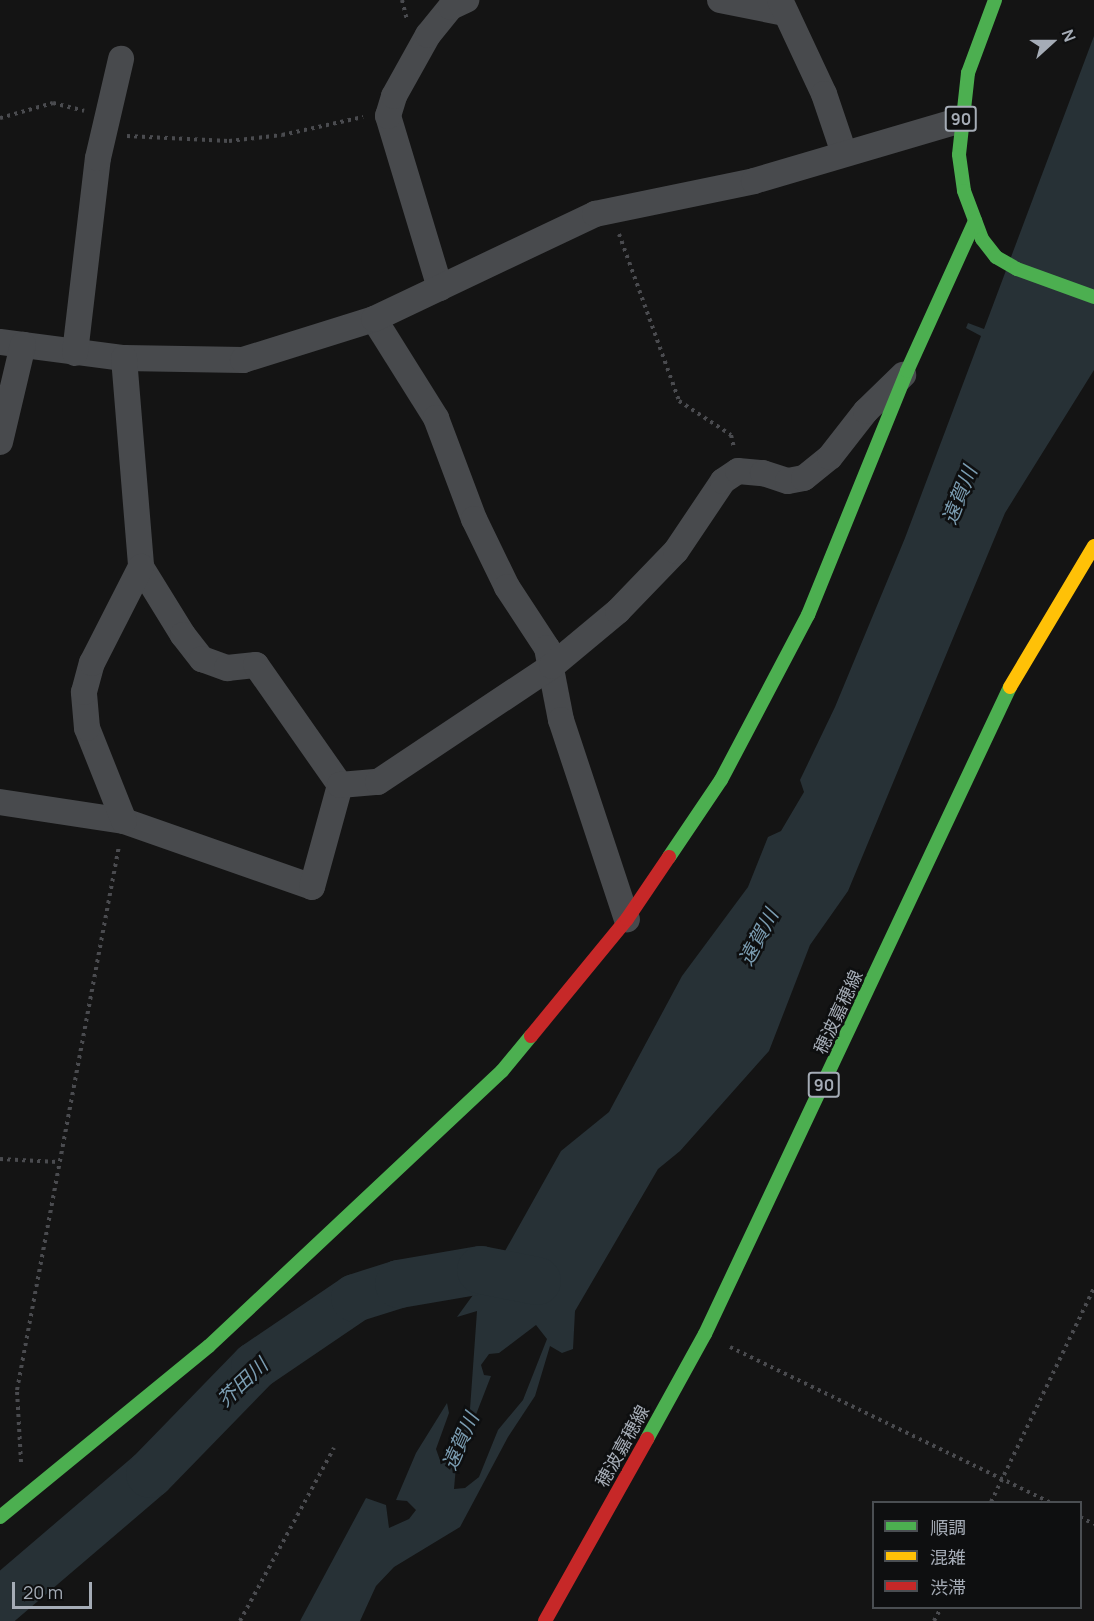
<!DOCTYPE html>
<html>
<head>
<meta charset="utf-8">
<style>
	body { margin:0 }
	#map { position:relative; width:1094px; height:1621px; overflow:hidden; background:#141414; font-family:Manrope,"Noto Sans JP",sans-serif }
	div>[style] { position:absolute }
	.water>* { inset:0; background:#273136 }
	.river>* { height:48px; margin:-24px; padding:0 24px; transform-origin:24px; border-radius:24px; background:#273136 }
	.path>* { height:4px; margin-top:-2px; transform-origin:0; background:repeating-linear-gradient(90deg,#4a4b4f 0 3px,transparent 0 7.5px) }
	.street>* { height:26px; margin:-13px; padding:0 13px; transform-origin:13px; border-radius:13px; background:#484a4d }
	.fast>* { height:14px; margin:-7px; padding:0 7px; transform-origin:7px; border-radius:7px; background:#4caf50 }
	.slow>* { height:14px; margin:-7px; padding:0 7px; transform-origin:7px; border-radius:7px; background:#ffc107 }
	.jam>* { height:14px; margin:-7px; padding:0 7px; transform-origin:7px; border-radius:7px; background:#c62828 }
	span { translate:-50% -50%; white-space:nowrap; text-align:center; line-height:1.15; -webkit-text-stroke:5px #0e0f10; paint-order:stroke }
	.shield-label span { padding:2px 4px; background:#0e0f10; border:2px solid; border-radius:4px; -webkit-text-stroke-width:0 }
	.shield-label { font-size:16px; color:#a5acb6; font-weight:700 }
	.street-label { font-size:18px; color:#a5acb6 }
	.water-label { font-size:20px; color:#7b9db2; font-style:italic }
	.legend { position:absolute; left:872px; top:1501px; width:210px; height:108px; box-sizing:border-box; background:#0e0f10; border:2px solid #4a4e52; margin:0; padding:8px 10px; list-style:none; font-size:18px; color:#a5acb6 }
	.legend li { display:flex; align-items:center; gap:12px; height:30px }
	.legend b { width:30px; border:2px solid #4a4e52 }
	.north { position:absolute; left:1022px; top:12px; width:60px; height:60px; -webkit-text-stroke:4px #0e0f10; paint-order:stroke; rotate:69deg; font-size:16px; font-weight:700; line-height:24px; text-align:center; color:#a5acb6 }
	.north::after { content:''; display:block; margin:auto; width:21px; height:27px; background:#a5acb6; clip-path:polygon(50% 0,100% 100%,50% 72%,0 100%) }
	.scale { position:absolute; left:12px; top:1582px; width:80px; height:27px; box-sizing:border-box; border:3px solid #a5acb6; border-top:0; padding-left:8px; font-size:18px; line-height:21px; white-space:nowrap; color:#a5acb6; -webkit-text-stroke:4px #0e0f10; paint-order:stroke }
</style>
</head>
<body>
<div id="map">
	<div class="water">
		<i style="clip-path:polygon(evenodd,1094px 36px,1094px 370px,1005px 513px,848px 891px,810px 945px,769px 1051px,680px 1151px,658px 1169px,575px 1311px,573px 1349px,562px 1353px,550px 1346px,535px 1396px,508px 1437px,460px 1527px,394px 1567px,376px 1586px,360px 1621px,300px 1621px,366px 1498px,386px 1505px,389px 1528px,409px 1519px,416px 1510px,407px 1501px,396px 1500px,416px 1453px,447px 1403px,449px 1413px,436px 1449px,441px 1463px,452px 1451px,470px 1409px,477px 1311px,457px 1317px,505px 1251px,561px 1151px,609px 1112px,682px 976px,748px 887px,768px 837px,781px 831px,804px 792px,800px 780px,835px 707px,905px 538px,981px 336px,966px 328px,968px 323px,984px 329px,1094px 36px,536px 1325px,547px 1339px,523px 1400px,498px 1430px,479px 1477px,465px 1488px,454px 1489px,456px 1466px,491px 1376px,484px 1375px,481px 1365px,489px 1354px,499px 1353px,536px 1325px)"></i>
	</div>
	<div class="river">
		<i style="left:0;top:1602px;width:197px;rotate:-40.5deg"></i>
		<i style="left:150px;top:1474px;width:151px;rotate:-45.8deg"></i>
		<i style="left:255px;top:1366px;width:121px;rotate:-34.2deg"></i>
		<i style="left:355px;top:1298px;width:46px;rotate:-17.7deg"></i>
		<i style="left:399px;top:1284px;width:83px;rotate:-9.7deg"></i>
		<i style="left:481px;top:1270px;width:57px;rotate:11.1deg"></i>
	</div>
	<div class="path">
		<i style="left:402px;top:0;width:21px;rotate:76deg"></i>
		<i style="left:0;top:118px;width:55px;rotate:-15.8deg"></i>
		<i style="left:53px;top:103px;width:32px;rotate:14deg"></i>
		<i style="left:127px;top:136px;width:102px;rotate:2.8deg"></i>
		<i style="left:229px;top:141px;width:53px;rotate:-6.5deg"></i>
		<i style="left:282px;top:135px;width:83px;rotate:-12.5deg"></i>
		<i style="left:619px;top:234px;width:177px;rotate:70.2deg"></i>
		<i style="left:679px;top:401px;width:62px;rotate:33.2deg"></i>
		<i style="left:731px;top:435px;width:13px;rotate:77deg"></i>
		<i style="left:0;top:1159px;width:58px;rotate:3deg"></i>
		<i style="left:730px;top:1347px;width:355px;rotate:25.9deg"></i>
		<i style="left:21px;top:1462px;width:72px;rotate:-93.2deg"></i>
		<i style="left:17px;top:1390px;width:553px;rotate:-79.38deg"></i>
		<i style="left:991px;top:1502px;width:237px;rotate:-64.3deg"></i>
		<i style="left:1080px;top:1517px;width:16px;rotate:27deg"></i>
		<i style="left:240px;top:1621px;width:197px;rotate:-61.5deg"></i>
		<i style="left:934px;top:1621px;width:15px;rotate:-62deg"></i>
	</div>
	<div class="street">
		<i style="left:720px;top:0;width:66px;rotate:11.3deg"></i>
		<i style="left:780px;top:0;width:104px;rotate:64.9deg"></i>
		<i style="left:824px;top:94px;width:62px;rotate:71.3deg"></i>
		<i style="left:440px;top:288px;width:180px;rotate:-106.8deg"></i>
		<i style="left:388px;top:116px;width:21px;rotate:-73deg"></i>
		<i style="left:394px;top:96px;width:70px;rotate:-60.9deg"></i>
		<i style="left:428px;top:35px;width:36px;rotate:-51deg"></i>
		<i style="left:451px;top:7px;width:17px;rotate:-25deg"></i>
		<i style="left:374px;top:319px;width:117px;rotate:57.9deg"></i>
		<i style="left:436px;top:418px;width:108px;rotate:69.4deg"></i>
		<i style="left:474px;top:519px;width:76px;rotate:64.1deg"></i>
		<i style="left:507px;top:587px;width:73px;rotate:56.7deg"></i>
		<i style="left:547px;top:648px;width:73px;rotate:79deg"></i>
		<i style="left:561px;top:720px;width:210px;rotate:71.7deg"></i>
		<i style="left:0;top:342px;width:125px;rotate:7.4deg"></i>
		<i style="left:124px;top:358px;width:119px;rotate:1deg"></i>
		<i style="left:243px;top:360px;width:137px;rotate:-17.4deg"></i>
		<i style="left:374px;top:319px;width:245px;rotate:-25.4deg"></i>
		<i style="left:595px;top:214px;width:162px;rotate:-11.7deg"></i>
		<i style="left:754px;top:181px;width:216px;rotate:-16.4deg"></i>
		<i style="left:75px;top:353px;width:196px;rotate:-83.3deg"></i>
		<i style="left:98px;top:158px;width:102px;rotate:-76.9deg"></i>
		<i style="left:124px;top:358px;width:210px;rotate:85.3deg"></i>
		<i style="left:141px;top:567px;width:80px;rotate:58.3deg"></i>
		<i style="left:183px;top:635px;width:31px;rotate:52deg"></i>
		<i style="left:202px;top:659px;width:27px;rotate:20deg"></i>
		<i style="left:227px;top:668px;width:29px;rotate:-6deg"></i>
		<i style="left:256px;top:665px;width:146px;rotate:55deg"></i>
		<i style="left:0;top:442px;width:100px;rotate:-76.7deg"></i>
		<i style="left:0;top:802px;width:125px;rotate:8.7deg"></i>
		<i style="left:124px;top:821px;width:199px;rotate:19.3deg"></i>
		<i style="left:312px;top:887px;width:106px;rotate:-74.6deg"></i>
		<i style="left:340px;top:785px;width:38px;rotate:-5deg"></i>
		<i style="left:378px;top:782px;width:209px;rotate:-33.7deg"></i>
		<i style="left:552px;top:666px;width:86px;rotate:-39.8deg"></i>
		<i style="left:618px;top:611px;width:83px;rotate:-46deg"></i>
		<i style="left:676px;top:551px;width:84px;rotate:-56.1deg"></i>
		<i style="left:723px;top:481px;width:18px;rotate:-34deg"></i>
		<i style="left:738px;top:471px;width:25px;rotate:5deg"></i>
		<i style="left:763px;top:473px;width:26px;rotate:18deg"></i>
		<i style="left:788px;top:481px;width:16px;rotate:-11deg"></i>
		<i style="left:804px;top:478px;width:33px;rotate:-39deg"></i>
		<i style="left:830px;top:457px;width:58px;rotate:-52deg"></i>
		<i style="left:866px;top:411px;width:52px;rotate:-44.2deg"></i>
		<i style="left:124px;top:821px;width:100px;rotate:-111.7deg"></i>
		<i style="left:87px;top:728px;width:36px;rotate:-95deg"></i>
		<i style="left:84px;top:692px;width:30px;rotate:-75deg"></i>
		<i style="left:92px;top:663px;width:108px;rotate:-63deg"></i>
	</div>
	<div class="fast">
		<i style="left:995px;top:0;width:78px;rotate:110.3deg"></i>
		<i style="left:968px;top:73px;width:82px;rotate:96.3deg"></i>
		<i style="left:959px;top:155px;width:36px;rotate:82deg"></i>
		<i style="left:964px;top:191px;width:51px;rotate:69.4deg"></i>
		<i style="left:982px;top:239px;width:23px;rotate:52deg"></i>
		<i style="left:996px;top:257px;width:24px;rotate:30deg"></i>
		<i style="left:1017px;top:269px;width:82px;rotate:20deg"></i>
		<i style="left:669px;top:857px;width:93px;rotate:-56deg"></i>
		<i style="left:721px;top:780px;width:187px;rotate:-62.2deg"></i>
		<i style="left:808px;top:615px;width:263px;rotate:-67.9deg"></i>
		<i style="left:907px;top:371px;width:165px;rotate:-65.6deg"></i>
		<i style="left:647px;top:1439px;width:120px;rotate:-61.1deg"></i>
		<i style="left:705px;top:1334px;width:715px;rotate:-64.76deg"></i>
		<i style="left:0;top:1517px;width:270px;rotate:-39.3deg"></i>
		<i style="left:209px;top:1346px;width:402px;rotate:-43.2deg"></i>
		<i style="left:502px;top:1071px;width:45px;rotate:-50.4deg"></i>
	</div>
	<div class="slow">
		<i style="left:1010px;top:687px;width:164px;rotate:-59.2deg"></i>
	</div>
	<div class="jam">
		<i style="left:531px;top:1036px;width:151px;rotate:-50.6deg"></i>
		<i style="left:627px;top:919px;width:75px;rotate:-55.9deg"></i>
		<i style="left:545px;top:1621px;width:209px;rotate:-60.7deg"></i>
	</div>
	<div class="shield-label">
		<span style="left:961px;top:119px">90</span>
		<span style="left:824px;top:1085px">90</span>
	</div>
	<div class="street-label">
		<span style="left:838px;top:1012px;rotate:-65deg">穂波嘉穂線</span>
		<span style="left:622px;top:1446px;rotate:-61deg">穂波嘉穂線</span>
	</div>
	<div class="water-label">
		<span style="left:959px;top:495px;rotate:-68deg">遠賀川</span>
		<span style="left:758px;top:937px;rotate:-62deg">遠賀川</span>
		<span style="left:242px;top:1382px;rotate:-43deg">芥田川</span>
		<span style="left:460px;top:1441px;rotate:-66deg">遠賀川</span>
	</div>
	<ul class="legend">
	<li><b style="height:8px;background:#4caf50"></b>順調</li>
	<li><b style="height:8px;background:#ffc107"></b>混雑</li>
	<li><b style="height:8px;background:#c62828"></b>渋滞</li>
	</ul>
	<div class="north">N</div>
	<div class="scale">20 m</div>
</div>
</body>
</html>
